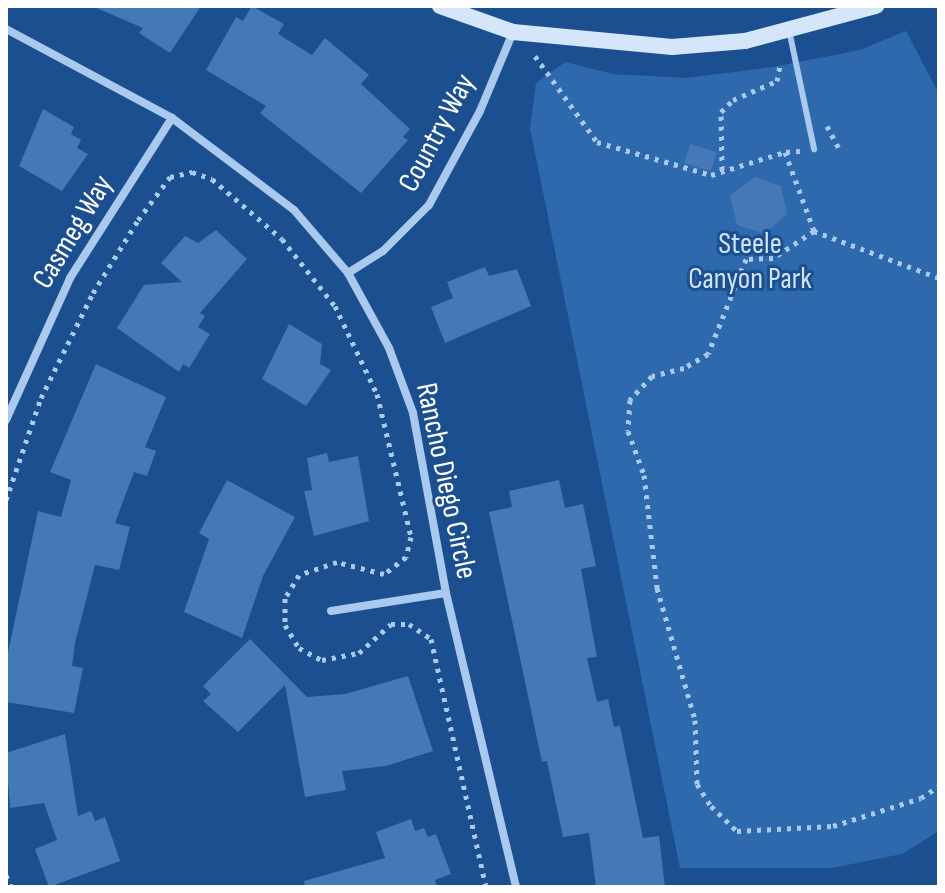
<!DOCTYPE html>
<html>
<head>
<meta charset="utf-8">
<style>
	body { margin:0 }
	#map { position:relative; width:945px; height:893px; overflow:hidden; background:#1b4f8f; font-family:"Sofia Sans Condensed",sans-serif }
	div>[style] { position:absolute }
	.green>* { inset:0; background:#2e69ad }
	.building>* { inset:0; background:#4478b7; transform-origin:0 0 }
	.path>* { height:5px; margin-top:-2.5px; transform-origin:0; background:repeating-linear-gradient(90deg,#a9c9ee 0 4px,transparent 0 10px) }
	.lane>* { height:6px; margin:-3px; padding:0 3px; transform-origin:3px; border-radius:3px; background:#a9c9ee }
	.street>* { height:8px; margin:-4px; padding:0 4px; transform-origin:4px; border-radius:4px; background:#a9c9ee }
	.secondary>* { height:16px; margin:-8px; padding:0 8px; transform-origin:8px; border-radius:8px; background:#d6e6fa }
	span { translate:-50% -50%; white-space:nowrap; text-align:center; line-height:1.15; -webkit-text-stroke:6px #1b4f8f; paint-order:stroke }
	.street-label { font-size:30px; color:#fff }
	.park-label { font-size:30px; color:#cfe3fa }
	.frame { position:absolute; inset:0; border:8px solid #fff; pointer-events:none }
</style>
</head>
<body>
<div id="map">
	<div class="green">
		<i style="clip-path:polygon(906px 31px,939px 94px,939px 831px,902px 854px,832px 868px,680px 868px,530px 128px,536px 83px,565px 62px,613px 74px,686px 78px,773px 67px,860px 50px)"></i>
	</div>
	<div class="building">
		<i style="clip-path:polygon(92px 6px,201px 6px,170px 53px,139px 33px,143px 28px)"></i>
		<i style="clip-path:polygon(252px 6px,284px 24px,278px 34px,312px 55px,325px 38px,369px 75px,361px 84px,410px 129px,403px 137px,408px 140px,361px 193px,260px 113px,266px 106px,206px 70px,236px 17px,243px 21px)"></i>
		<i style="clip-path:polygon(43px 109px,74px 127px,71px 134px,81px 140px,77px 148px,88px 154px,62px 191px,19px 166px)"></i>
		<i style="left:690px;top:144px;width:28px;height:20px;rotate:17deg"></i>
		<i style="clip-path:polygon(755px 177px,781px 186px,787px 214px,765px 234px,737px 225px,730px 195px)"></i>
		<i style="clip-path:polygon(216px 230px,247px 259px,200px 313px,205px 316px,198px 327px,210px 334px,189px 368px,183px 364px,179px 372px,117px 328px,144px 285px,182px 282px,161px 263px,185px 236px,198px 243px)"></i>
		<i style="clip-path:polygon(485px 267px,489px 276px,517px 269px,531px 306px,445px 343px,431px 307px,453px 298px,447px 282px)"></i>
		<i style="clip-path:polygon(289px 324px,322px 344px,320px 364px,331px 370px,306px 406px,262px 379px)"></i>
		<i style="clip-path:polygon(96px 364px,166px 397px,145px 447px,156px 451px,147px 476px,134px 472px,115px 523px,130px 527px,119px 570px,95px 565px,75px 643px,72px 666px,83px 668px,74px 713px,6px 702px,6px 662px,38px 511px,61px 517px,71px 480px,50px 472px)"></i>
		<i style="clip-path:polygon(327px 453px,329px 462px,358px 456px,369px 521px,314px 536px,304px 491px,312px 490px,307px 458px)"></i>
		<i style="clip-path:polygon(227px 480px,295px 517px,263px 576px,242px 638px,184px 612px,209px 539px,199px 533px)"></i>
		<i style="clip-path:polygon(559px 480px,565px 508px,583px 504px,596px 566px,581px 569px,597px 657px,587px 658px,597px 702px,608px 699px,614px 727px,620px 726px,643px 838px,659px 836px,665px 887px,596px 887px,589px 833px,563px 837px,547px 761px,542px 762px,489px 512px,512px 507px,509px 491px)"></i>
		<i style="clip-path:polygon(250px 639px,307px 697px,345px 694px,408px 676px,433px 751px,386px 766px,342px 771px,346px 790px,305px 797px,285px 685px,238px 732px,203px 701px,211px 694px,203px 686px)"></i>
		<i style="clip-path:polygon(65px 734px,78px 816px,91px 811px,95px 821px,105px 817px,120px 861px,49px 887px,35px 849px,57px 840px,44px 803px,10px 808px,6px 753px)"></i>
		<i style="clip-path:polygon(411px 819px,415px 831px,424px 828px,428px 837px,436px 834px,451px 874px,435px 880px,437px 887px,305px 887px,304px 881px,385px 858px,376px 832px)"></i>
	</div>
	<div class="path">
		<i style="left:535px;top:56px;width:106px;rotate:54.2deg"></i>
		<i style="left:597px;top:142px;width:119px;rotate:16.1deg"></i>
		<i style="left:711px;top:175px;width:77px;rotate:-17.3deg"></i>
		<i style="left:827px;top:126px;width:27px;rotate:62deg"></i>
		<i style="left:800px;top:151px;width:15px;rotate:176deg"></i>
		<i style="left:785px;top:152px;width:84px;rotate:69.8deg"></i>
		<i style="left:722px;top:170px;width:58px;rotate:-91deg"></i>
		<i style="left:721px;top:112px;width:17px;rotate:-45deg"></i>
		<i style="left:733px;top:100px;width:48px;rotate:-23.4deg"></i>
		<i style="left:777px;top:81px;width:15px;rotate:-79deg"></i>
		<i style="left:939px;top:278px;width:134px;rotate:-159.4deg"></i>
		<i style="left:814px;top:231px;width:49px;rotate:146.6deg"></i>
		<i style="left:773px;top:258px;width:27px;rotate:178deg"></i>
		<i style="left:746px;top:259px;width:102px;rotate:111.8deg"></i>
		<i style="left:708px;top:354px;width:28px;rotate:150deg"></i>
		<i style="left:684px;top:368px;width:33px;rotate:166deg"></i>
		<i style="left:652px;top:376px;width:33px;rotate:133deg"></i>
		<i style="left:630px;top:400px;width:31px;rotate:94deg"></i>
		<i style="left:628px;top:431px;width:47px;rotate:70deg"></i>
		<i style="left:644px;top:475px;width:114px;rotate:83.4deg"></i>
		<i style="left:657px;top:588px;width:137px;rotate:73.9deg"></i>
		<i style="left:695px;top:720px;width:64px;rotate:88.2deg"></i>
		<i style="left:697px;top:784px;width:26px;rotate:58deg"></i>
		<i style="left:711px;top:806px;width:36px;rotate:44deg"></i>
		<i style="left:737px;top:831px;width:96px;rotate:-3deg"></i>
		<i style="left:833px;top:826px;width:92px;rotate:-17.7deg"></i>
		<i style="left:921px;top:798px;width:22px;rotate:-34deg"></i>
		<i style="left:6px;top:500px;width:108px;rotate:-71.1deg"></i>
		<i style="left:41px;top:398px;width:117px;rotate:-63.7deg"></i>
		<i style="left:93px;top:293px;width:86px;rotate:-58.3deg"></i>
		<i style="left:138px;top:220px;width:54px;rotate:-53.3deg"></i>
		<i style="left:170px;top:177px;width:23px;rotate:-13deg"></i>
		<i style="left:192px;top:172px;width:21px;rotate:19deg"></i>
		<i style="left:212px;top:179px;width:92px;rotate:40.6deg"></i>
		<i style="left:282px;top:239px;width:85px;rotate:51.7deg"></i>
		<i style="left:335px;top:306px;width:98px;rotate:64.5deg"></i>
		<i style="left:377px;top:394px;width:147px;rotate:76.6deg"></i>
		<i style="left:411px;top:537px;width:21px;rotate:104deg"></i>
		<i style="left:406px;top:557px;width:28px;rotate:142deg"></i>
		<i style="left:384px;top:574px;width:49px;rotate:-165.7deg"></i>
		<i style="left:337px;top:562px;width:40px;rotate:161.1deg"></i>
		<i style="left:299px;top:575px;width:27px;rotate:121deg"></i>
		<i style="left:285px;top:598px;width:27px;rotate:90deg"></i>
		<i style="left:285px;top:625px;width:27px;rotate:59deg"></i>
		<i style="left:299px;top:648px;width:26px;rotate:28deg"></i>
		<i style="left:322px;top:660px;width:38px;rotate:-11deg"></i>
		<i style="left:359px;top:653px;width:43px;rotate:-42.2deg"></i>
		<i style="left:391px;top:624px;width:18px"></i>
		<i style="left:409px;top:624px;width:27px;rotate:34deg"></i>
		<i style="left:431px;top:639px;width:254px;rotate:77.5deg"></i>
		<i style="left:6px;top:875px;width:13px;rotate:67deg"></i>
	</div>
	<div class="lane">
		<i style="left:789px;top:30px;width:122px;rotate:78.1deg"></i>
	</div>
	<div class="street">
		<i style="left:6px;top:29px;width:188px;rotate:28.2deg"></i>
		<i style="left:172px;top:118px;width:153px;rotate:37deg"></i>
		<i style="left:294px;top:210px;width:83px;rotate:49.4deg"></i>
		<i style="left:348px;top:273px;width:85px;rotate:61.3deg"></i>
		<i style="left:389px;top:348px;width:69px;rotate:69.7deg"></i>
		<i style="left:413px;top:413px;width:183px;rotate:79.6deg"></i>
		<i style="left:446px;top:593px;width:302px;rotate:76.6deg"></i>
		<i style="left:348px;top:273px;width:41px;rotate:-32.2deg"></i>
		<i style="left:383px;top:251px;width:65px;rotate:-45deg"></i>
		<i style="left:429px;top:205px;width:107px;rotate:-61.5deg"></i>
		<i style="left:480px;top:111px;width:86px;rotate:-67.3deg"></i>
		<i style="left:6px;top:420px;width:156px;rotate:-65.7deg"></i>
		<i style="left:70px;top:278px;width:190px;rotate:-57.5deg"></i>
		<i style="left:331px;top:611px;width:116px;rotate:-8.9deg"></i>
	</div>
	<div class="secondary">
		<i style="left:440px;top:6px;width:77px;rotate:19.6deg"></i>
		<i style="left:513px;top:32px;width:160px;rotate:5.4deg"></i>
		<i style="left:672px;top:47px;width:73px;rotate:-4.7deg"></i>
		<i style="left:745px;top:41px;width:136px;rotate:-15deg"></i>
	</div>
	<div class="street-label">
		<span style="left:437px;top:133px;rotate:-62deg">Country Way</span>
		<span style="left:73px;top:232px;rotate:-59deg">Casmeg Way</span>
		<span style="left:446px;top:481px;rotate:78deg">Rancho Diego Circle</span>
	</div>
	<div class="park-label">
		<span style="left:750px;top:261px">Steele<br>Canyon Park</span>
	</div>
	<div class="frame"></div>
</div>
</body>
</html>
